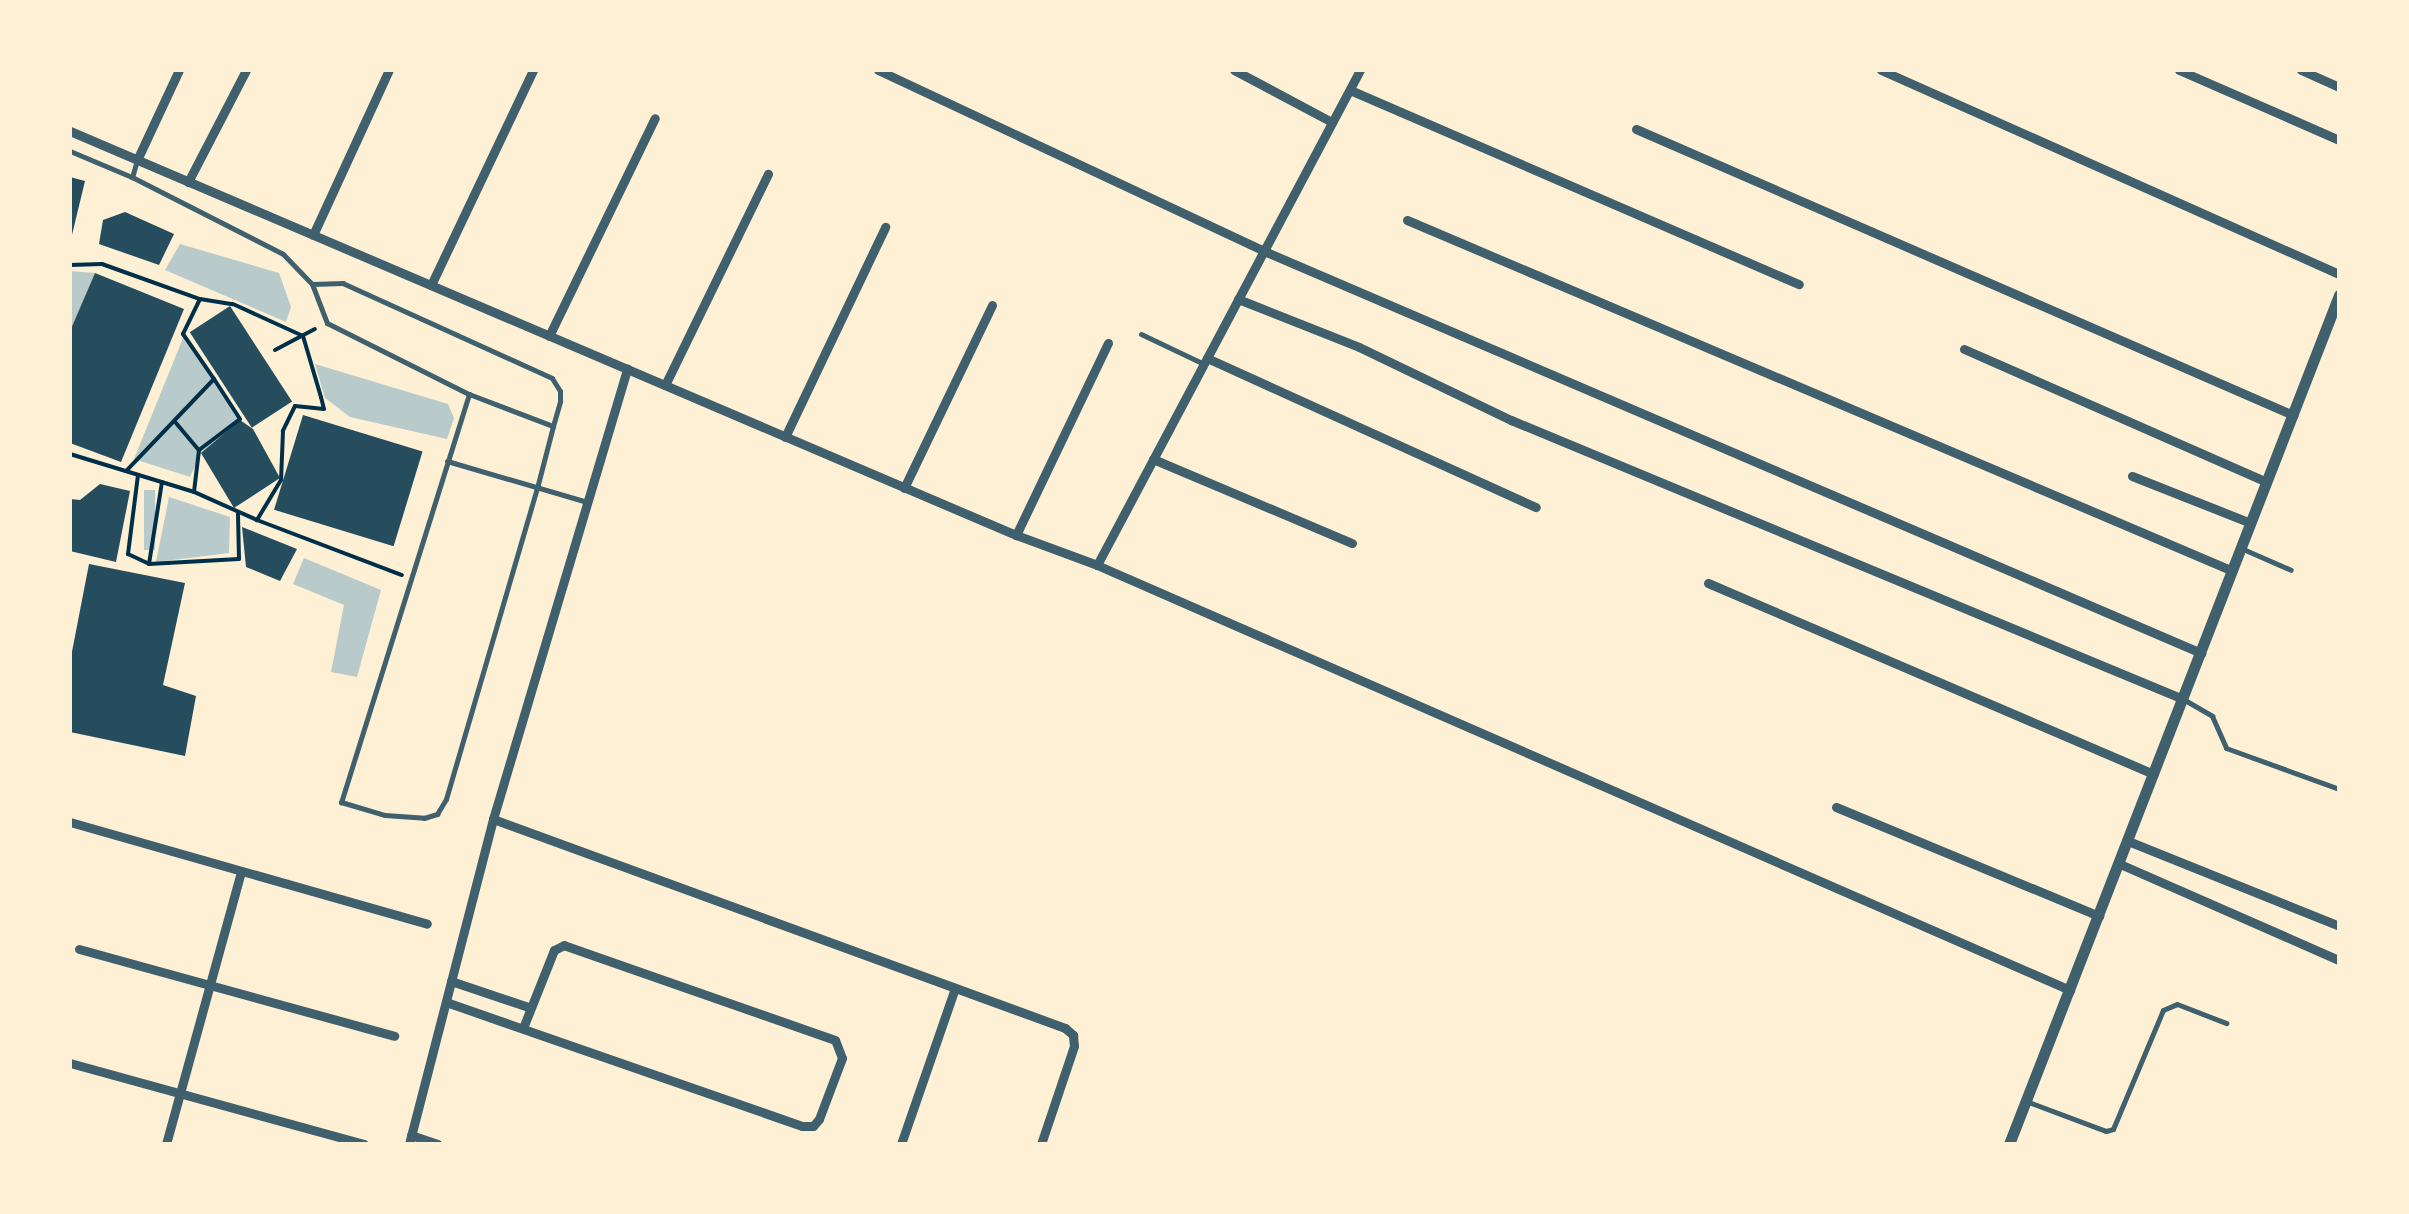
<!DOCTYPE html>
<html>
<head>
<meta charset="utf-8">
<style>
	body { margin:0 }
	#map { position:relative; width:2409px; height:1214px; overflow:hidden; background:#fdf0d5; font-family:"Open Sans",sans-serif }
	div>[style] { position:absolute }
	.green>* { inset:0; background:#b9caca; transform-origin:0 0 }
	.building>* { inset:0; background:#264d5e; transform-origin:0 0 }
	.path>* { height:4px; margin:-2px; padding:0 2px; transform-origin:2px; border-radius:2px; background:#003049 }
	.service>* { height:5px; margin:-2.5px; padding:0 2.5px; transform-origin:2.5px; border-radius:2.5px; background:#3f606c }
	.minor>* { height:9px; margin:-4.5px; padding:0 4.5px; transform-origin:4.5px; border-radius:4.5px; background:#3f606c }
	.tertiary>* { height:11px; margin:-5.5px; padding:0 5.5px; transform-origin:5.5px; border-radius:5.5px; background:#3f606c }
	span { translate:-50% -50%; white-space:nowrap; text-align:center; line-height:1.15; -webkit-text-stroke:9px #fdf0d5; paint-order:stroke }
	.frame { position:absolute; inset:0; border:72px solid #fdf0d5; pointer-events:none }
</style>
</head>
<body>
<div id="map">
	<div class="green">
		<i style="clip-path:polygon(180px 244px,279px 273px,291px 307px,286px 322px,165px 270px)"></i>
		<i style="clip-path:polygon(70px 271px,95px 273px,70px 331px)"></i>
		<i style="clip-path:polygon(183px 338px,240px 420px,201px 453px,190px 477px,134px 459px)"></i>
		<i style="clip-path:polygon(315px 364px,448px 404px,454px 418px,447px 439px,350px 417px,325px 398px)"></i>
		<i style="left:144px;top:490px;width:11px;height:60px"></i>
		<i style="clip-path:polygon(169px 497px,230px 517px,229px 553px,156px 562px)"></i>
		<i style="clip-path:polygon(304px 558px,381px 590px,357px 677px,331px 672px,344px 605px,293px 584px)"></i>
	</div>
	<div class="building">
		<i style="clip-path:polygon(70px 177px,85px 181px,71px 239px,70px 239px)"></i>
		<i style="clip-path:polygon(125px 212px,174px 234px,159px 265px,99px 244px,103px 220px)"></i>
		<i style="clip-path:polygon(95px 273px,184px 309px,121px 462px,70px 443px,70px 331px)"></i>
		<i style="left:230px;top:306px;width:114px;height:48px;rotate:57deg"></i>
		<i style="left:303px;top:415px;width:125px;height:99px;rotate:17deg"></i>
		<i style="clip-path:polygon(240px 420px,253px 429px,280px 478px,234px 508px,201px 453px)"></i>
		<i style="clip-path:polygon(100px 484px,130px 491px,116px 562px,70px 551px,70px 499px,80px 500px)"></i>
		<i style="clip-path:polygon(242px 527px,297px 549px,280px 581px,246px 567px)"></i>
		<i style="clip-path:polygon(89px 564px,185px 583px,163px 685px,196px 696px,185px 756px,70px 732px,70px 662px)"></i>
	</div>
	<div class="path">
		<i style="left:70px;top:265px;width:32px;rotate:-2deg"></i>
		<i style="left:102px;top:264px;width:104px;rotate:19.7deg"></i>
		<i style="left:200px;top:299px;width:33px;rotate:9deg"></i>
		<i style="left:233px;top:304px;width:77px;rotate:24.6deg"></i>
		<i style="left:303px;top:336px;width:64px;rotate:73.6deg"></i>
		<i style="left:321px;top:397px;width:12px;rotate:76deg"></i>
		<i style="left:324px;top:409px;width:29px;rotate:-174deg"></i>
		<i style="left:295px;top:406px;width:28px;rotate:116deg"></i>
		<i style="left:283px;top:431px;width:49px;rotate:92.3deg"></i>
		<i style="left:281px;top:480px;width:47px;rotate:121deg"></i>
		<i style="left:257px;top:520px;width:69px;rotate:-156deg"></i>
		<i style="left:194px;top:492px;width:42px;rotate:-83.2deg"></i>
		<i style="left:199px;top:450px;width:51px;rotate:-37.1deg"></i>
		<i style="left:240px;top:419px;width:48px;rotate:-123deg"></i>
		<i style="left:214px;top:379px;width:127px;rotate:133.7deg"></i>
		<i style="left:200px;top:299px;width:39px;rotate:116deg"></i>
		<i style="left:183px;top:334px;width:55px;rotate:55.4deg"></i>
		<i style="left:275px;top:350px;width:45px;rotate:-27.7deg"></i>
		<i style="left:176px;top:423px;width:35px;rotate:50deg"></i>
		<i style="left:70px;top:454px;width:130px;rotate:17deg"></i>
		<i style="left:138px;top:475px;width:80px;rotate:97.2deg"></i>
		<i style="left:128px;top:554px;width:23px;rotate:25deg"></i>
		<i style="left:149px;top:564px;width:83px;rotate:-81deg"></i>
		<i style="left:257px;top:520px;width:155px;rotate:20.8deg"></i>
		<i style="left:149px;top:564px;width:90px;rotate:-3.2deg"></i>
		<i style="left:239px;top:559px;width:45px;rotate:-91.3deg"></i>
	</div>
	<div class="service">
		<i style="left:70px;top:151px;width:67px;rotate:22.8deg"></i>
		<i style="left:137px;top:160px;width:18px;rotate:106deg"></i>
		<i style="left:132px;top:177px;width:169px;rotate:27deg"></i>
		<i style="left:283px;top:254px;width:42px;rotate:46deg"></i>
		<i style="left:1141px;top:334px;width:68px;rotate:25.4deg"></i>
		<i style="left:469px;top:394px;width:428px;rotate:107.4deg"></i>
		<i style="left:341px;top:802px;width:46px;rotate:16.5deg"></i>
		<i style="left:385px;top:815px;width:39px;rotate:4deg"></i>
		<i style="left:424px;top:818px;width:14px;rotate:-17deg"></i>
		<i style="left:437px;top:814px;width:17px;rotate:-59deg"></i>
		<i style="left:446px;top:799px;width:324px;rotate:-73.7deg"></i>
		<i style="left:537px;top:488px;width:64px;rotate:-75.5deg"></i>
		<i style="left:553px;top:426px;width:26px;rotate:-74deg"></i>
		<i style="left:560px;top:401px;width:10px;rotate:-90deg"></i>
		<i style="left:560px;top:391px;width:15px;rotate:-122deg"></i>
		<i style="left:552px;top:378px;width:230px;rotate:-155.6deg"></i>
		<i style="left:343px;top:283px;width:31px;rotate:178deg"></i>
		<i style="left:312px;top:284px;width:42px;rotate:69deg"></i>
		<i style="left:327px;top:323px;width:159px;rotate:26.6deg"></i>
		<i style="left:469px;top:394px;width:90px;rotate:20.9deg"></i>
		<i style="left:447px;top:461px;width:146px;rotate:16.3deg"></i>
		<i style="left:2243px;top:549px;width:52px;rotate:23.6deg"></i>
		<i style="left:2183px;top:699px;width:34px;rotate:30deg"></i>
		<i style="left:2212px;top:716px;width:35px;rotate:66deg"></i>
		<i style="left:2226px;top:748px;width:120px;rotate:19.9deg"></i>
		<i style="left:2026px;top:1101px;width:85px;rotate:20.6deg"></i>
		<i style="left:2106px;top:1131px;width:7px;rotate:-16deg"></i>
		<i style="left:2113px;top:1129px;width:129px;rotate:-67.2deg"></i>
		<i style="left:2163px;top:1010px;width:15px;rotate:-23deg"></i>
		<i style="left:2177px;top:1004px;width:53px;rotate:21.2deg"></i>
	</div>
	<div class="minor">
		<i style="left:878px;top:70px;width:426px;rotate:25.1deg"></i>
		<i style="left:1264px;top:251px;width:1020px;rotate:23.22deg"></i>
		<i style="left:1234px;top:70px;width:111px;rotate:28deg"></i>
		<i style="left:1881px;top:70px;width:501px;rotate:24.01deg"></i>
		<i style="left:2179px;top:70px;width:175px;rotate:23.6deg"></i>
		<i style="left:2301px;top:70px;width:42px;rotate:24.1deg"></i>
		<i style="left:1350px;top:90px;width:489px;rotate:23.4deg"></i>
		<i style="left:1636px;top:129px;width:717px;rotate:23.52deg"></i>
		<i style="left:70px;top:131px;width:1029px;rotate:23.13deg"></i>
		<i style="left:1016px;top:535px;width:86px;rotate:20.3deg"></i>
		<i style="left:1097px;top:565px;width:1062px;rotate:23.6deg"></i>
		<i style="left:137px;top:160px;width:99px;rotate:-65deg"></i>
		<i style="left:188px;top:182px;width:126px;rotate:-62.6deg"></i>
		<i style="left:1407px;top:220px;width:897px;rotate:23.02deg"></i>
		<i style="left:313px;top:235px;width:182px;rotate:-65.3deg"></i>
		<i style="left:431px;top:285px;width:238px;rotate:-64.6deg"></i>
		<i style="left:1238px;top:299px;width:130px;rotate:21.6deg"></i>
		<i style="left:1359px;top:347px;width:169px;rotate:25.7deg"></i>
		<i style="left:1511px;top:420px;width:728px;rotate:22.55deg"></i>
		<i style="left:549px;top:336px;width:242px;rotate:-64.1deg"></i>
		<i style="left:1964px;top:349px;width:331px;rotate:23.7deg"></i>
		<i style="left:1207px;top:358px;width:361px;rotate:24.4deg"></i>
		<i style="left:665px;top:385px;width:235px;rotate:-64deg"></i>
		<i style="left:785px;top:437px;width:233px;rotate:-64.5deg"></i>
		<i style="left:1153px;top:459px;width:216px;rotate:22.9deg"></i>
		<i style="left:2132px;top:476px;width:128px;rotate:21.6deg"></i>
		<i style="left:904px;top:488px;width:203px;rotate:-64.3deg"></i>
		<i style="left:1016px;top:535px;width:213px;rotate:-64.4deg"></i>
		<i style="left:1097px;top:565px;width:561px;rotate:-62.02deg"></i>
		<i style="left:1708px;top:583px;width:485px;rotate:23.2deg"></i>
		<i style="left:1836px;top:807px;width:285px;rotate:22.5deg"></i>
		<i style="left:493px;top:819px;width:609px;rotate:20.07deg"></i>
		<i style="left:1065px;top:1028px;width:11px;rotate:41deg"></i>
		<i style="left:1073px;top:1035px;width:11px;rotate:85deg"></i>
		<i style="left:1074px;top:1046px;width:103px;rotate:108.6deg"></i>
		<i style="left:70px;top:822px;width:371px;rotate:15.9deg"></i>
		<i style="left:2128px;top:841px;width:227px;rotate:21.9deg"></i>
		<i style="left:2120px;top:864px;width:239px;rotate:23.7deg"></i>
		<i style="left:79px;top:949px;width:327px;rotate:15.4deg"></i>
		<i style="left:451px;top:981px;width:84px;rotate:18.6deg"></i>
		<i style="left:446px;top:1002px;width:377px;rotate:19.2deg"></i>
		<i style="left:802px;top:1126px;width:11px"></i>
		<i style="left:813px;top:1126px;width:9px;rotate:-49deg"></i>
		<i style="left:819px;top:1119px;width:65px;rotate:-69.3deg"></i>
		<i style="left:842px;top:1058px;width:19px;rotate:-111deg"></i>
		<i style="left:835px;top:1040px;width:287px;rotate:-160.7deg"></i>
		<i style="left:564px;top:945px;width:11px;rotate:153deg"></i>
		<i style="left:554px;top:950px;width:84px;rotate:111.7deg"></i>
		<i style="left:70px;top:1063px;width:305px;rotate:15.4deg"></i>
		<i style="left:411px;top:1135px;width:28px;rotate:19deg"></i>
		<i style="left:166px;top:1144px;width:283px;rotate:-74.6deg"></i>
		<i style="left:409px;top:1144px;width:336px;rotate:-75.5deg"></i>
		<i style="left:493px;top:819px;width:470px;rotate:-73.4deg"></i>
		<i style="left:901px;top:1144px;width:165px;rotate:-70.9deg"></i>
	</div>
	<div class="tertiary">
		<i style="left:2009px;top:1144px;width:911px;rotate:-68.76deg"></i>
	</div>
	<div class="frame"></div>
</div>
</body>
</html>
